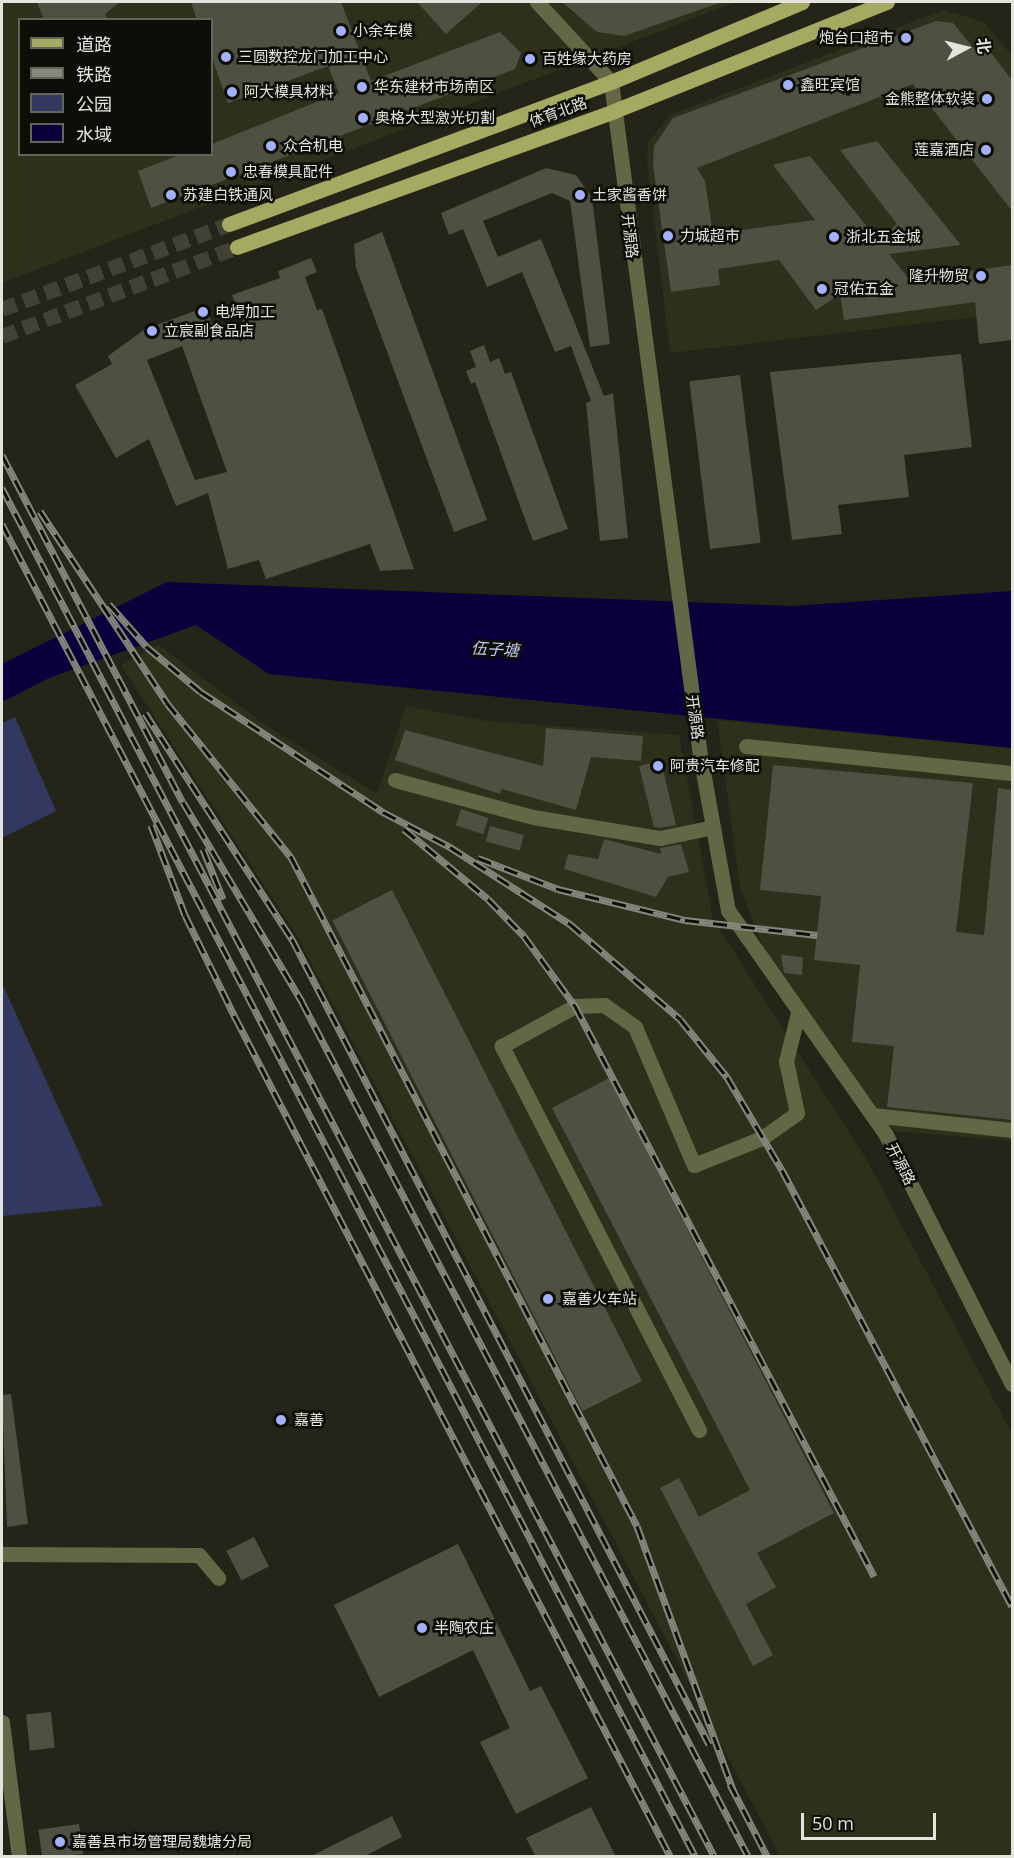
<!DOCTYPE html>
<html>
<head>
<meta charset="utf-8">
<style>
	body { margin:0 }
	#map { position:relative; width:1014px; height:1858px; overflow:hidden; background:#242518; font-family:"Open Sans","Noto Sans SC",sans-serif }
	div>[style] { position:absolute }
	.built>* { inset:0; background:#2e301b }
	.green>* { inset:0; background:#32385f }
	.water>* { inset:0; background:#09003c }
	.building>* { inset:0; background:#4e5041; transform-origin:0 0 }
	.major-tunnel>* { height:15px; margin-top:-7.5px; transform-origin:0; background:repeating-linear-gradient(90deg,#414235 0 15px,transparent 0 23px) }
	.minor>* { height:15px; margin:-7.5px; padding:0 7.5px; transform-origin:7.5px; border-radius:7.5px; background:#646745 }
	.major>* { height:15px; margin:-7.5px; padding:0 7.5px; transform-origin:7.5px; border-radius:7.5px; background:#a4aa62 }
	.rail>* { height:7px; margin-top:-3.5px; transform-origin:0; background:repeating-linear-gradient(90deg,#0d0e08 0 14px,#86877c 0 28px); box-sizing:border-box; border-block:2px solid #86877c }
	.dots>* { width:16px; height:16px; translate:-50% -50%; box-sizing:border-box; border:3px solid #0d0e08; border-radius:50% }
	span { translate:-50% -50%; white-space:nowrap; text-align:center; line-height:1.15; -webkit-text-stroke:5px #0d0e08; paint-order:stroke }
	.poi-label { font-size:15px; color:#e3e4db }
	.left { translate:0 -50%; text-align:left }
	.right { translate:-100% -50%; text-align:right }
	.street-label { font-size:15px; color:#e3e4db }
	.water-label { font-size:16px; color:#c1c9f1; font-style:italic }
	.frame { position:absolute; inset:0; border:3px solid #e3e4db; pointer-events:none }
	.legend { position:absolute; left:18px; top:18px; width:195px; height:138px; box-sizing:border-box; background:#0d0e08; border:2px solid #63645c; margin:0; padding:8px 10px; list-style:none; font-size:18px; color:#e3e4db }
	.legend li { display:flex; align-items:center; gap:12px; height:30px }
	.legend b { width:30px; border:2px solid #63645c }
	.north { position:absolute; left:936px; top:18px; width:60px; height:60px; -webkit-text-stroke:4px #0d0e08; paint-order:stroke; rotate:83deg; font-size:16px; font-weight:700; line-height:24px; text-align:center; color:#e3e4db }
	.north::after { content:''; display:block; margin:auto; width:21px; height:27px; background:#e3e4db; clip-path:polygon(50% 0,100% 100%,50% 72%,0 100%) }
	.scale { position:absolute; left:801px; top:1813px; width:135px; height:27px; box-sizing:border-box; border:3px solid #e3e4db; border-top:0; padding-left:8px; font-size:18px; line-height:21px; white-space:nowrap; color:#e3e4db; -webkit-text-stroke:4px #0d0e08; paint-order:stroke }
</style>
</head>
<body>
<div id="map">
	<div class="built">
		<i style="clip-path:polygon(evenodd,2px 2px,736px 2px,2px 283px,2px 2px,20px 20px,212px 20px,212px 154px,20px 154px,20px 20px)"></i>
		<i style="clip-path:polygon(943px 10px,984px 22px,1012px 56px,1012px 313px,670px 353px,647px 160px,648px 143px,670px 115px)"></i>
		<i style="clip-path:polygon(159px 645px,264px 724px,377px 794px,406px 706px,486px 721px,679px 735px,713px 919px,868px 1162px,1012px 1434px,1012px 1856px,780px 1856px,296px 934px,121px 665px)"></i>
		<i style="clip-path:polygon(717px 720px,1012px 748px,1012px 1141px,893px 1131px,765px 952px,740px 886px)"></i>
	</div>
	<div class="green">
		<i style="clip-path:polygon(15px 717px,56px 811px,2px 838px,2px 723px)"></i>
		<i style="clip-path:polygon(2px 983px,103px 1206px,2px 1216px)"></i>
	</div>
	<div class="water">
		<i style="clip-path:polygon(167px 582px,792px 606px,1012px 591px,1012px 748px,269px 674px,196px 625px,49px 678px,2px 702px,2px 664px)"></i>
	</div>
	<div class="building">
		<i style="clip-path:polygon(37px 2px,120px 2px,105px 14px,107px 20px,44px 20px)"></i>
		<i style="clip-path:polygon(191px 2px,341px 2px,371px 81px,500px 32px,521px 53px,515px 69px,151px 208px,138px 171px,182px 154px,212px 154px,212px 144px,339px 93px,328px 66px,228px 103px,212px 58px,212px 20px,197px 20px)"></i>
		<i style="clip-path:polygon(417px 2px,482px 2px,446px 34px)"></i>
		<i style="clip-path:polygon(562px 2px,722px 2px,624px 36px,597px 32px)"></i>
		<i style="clip-path:polygon(936px 21px,953px 23px,976px 51px,984px 44px,1012px 80px,1012px 211px,913px 84px,697px 168px,705px 181px,713px 234px,815px 220px,773px 165px,810px 156px,878px 240px,897px 224px,840px 150px,877px 141px,961px 245px,889px 254px,910px 280px,1012px 265px,1012px 340px,979px 344px,975px 302px,844px 320px,840px 294px,816px 310px,779px 260px,718px 269px,720px 285px,671px 292px,653px 165px,654px 146px,673px 118px)"></i>
		<i style="clip-path:polygon(546px 168px,576px 175px,592px 198px,610px 344px,590px 347px,570px 201px,552px 193px,483px 221px,498px 257px,541px 239px,604px 396px,613px 393px,628px 538px,600px 541px,586px 403px,591px 401px,571px 346px,555px 352px,522px 272px,487px 287px,463px 229px,449px 235px,441px 213px)"></i>
		<i style="clip-path:polygon(382px 232px,487px 520px,454px 532px,356px 268px,354px 244px)"></i>
		<i style="clip-path:polygon(evenodd,311px 258px,317px 272px,305px 277px,317px 310px,322px 309px,414px 569px,380px 571px,370px 544px,266px 579px,259px 560px,228px 569px,208px 493px,176px 506px,149px 439px,116px 458px,75px 385px,112px 364px,108px 356px,145px 329px,206px 307px,217px 337px,244px 326px,232px 295px,280px 278px,278px 271px,311px 258px,182px 346px,227px 472px,195px 480px,147px 360px,182px 346px)"></i>
		<i style="clip-path:polygon(484px 345px,490px 362px,499px 358px,505px 374px,511px 372px,568px 529px,533px 541px,475px 382px,471px 384px,466px 371px,476px 367px,470px 351px)"></i>
		<i style="clip-path:polygon(961px 354px,972px 447px,904px 455px,909px 497px,838px 505px,842px 534px,792px 540px,770px 372px)"></i>
		<i style="left:740px;top:375px;width:169px;height:51px;rotate:83deg"></i>
		<i style="clip-path:polygon(546px 728px,643px 736px,641px 761px,591px 757px,576px 810px,502px 789px,500px 794px,395px 760px,405px 730px,543px 766px)"></i>
		<i style="clip-path:polygon(661px 761px,676px 825px,660px 828px,654px 827px,639px 766px)"></i>
		<i style="clip-path:polygon(773px 765px,973px 783px,956px 932px,984px 935px,998px 788px,1012px 790px,1012px 1120px,887px 1107px,894px 1046px,852px 1042px,860px 965px,814px 960px,821px 896px,760px 890px)"></i>
		<i style="left:461px;top:809px;width:29px;height:17px;rotate:18deg"></i>
		<i style="left:490px;top:826px;width:35px;height:16px;rotate:15deg"></i>
		<i style="clip-path:polygon(604px 839px,661px 854px,660px 848px,681px 844px,689px 872px,668px 877px,656px 897px,564px 869px,568px 854px,598px 859px)"></i>
		<i style="left:392px;top:890px;width:551px;height:67px;rotate:63deg"></i>
		<i style="clip-path:polygon(781px 955px,803px 957px,802px 975px,784px 973px)"></i>
		<i style="clip-path:polygon(609px 1078px,834px 1513px,757px 1553px,776px 1587px,746px 1604px,773px 1655px,753px 1666px,660px 1488px,679px 1478px,699px 1517px,750px 1490px,552px 1108px)"></i>
		<i style="clip-path:polygon(11px 1394px,28px 1524px,7px 1527px,2px 1395px)"></i>
		<i style="left:254px;top:1537px;width:33px;height:31px;rotate:63deg"></i>
		<i style="clip-path:polygon(458px 1544px,530px 1691px,541px 1686px,588px 1778px,516px 1814px,480px 1742px,510px 1728px,473px 1650px,379px 1697px,334px 1605px)"></i>
		<i style="left:51px;top:1712px;width:36px;height:25px;rotate:84deg"></i>
		<i style="clip-path:polygon(591px 1807px,616px 1857px,536px 1857px,526px 1838px)"></i>
		<i style="clip-path:polygon(392px 1816px,402px 1837px,363px 1857px,309px 1857px)"></i>
		<i style="left:79px;top:1824px;width:30px;height:41px;rotate:82deg"></i>
	</div>
	<div class="major-tunnel">
		<i style="left:2px;top:309px;width:242px;rotate:-20.5deg"></i>
		<i style="left:2px;top:336px;width:251px;rotate:-20.7deg"></i>
	</div>
	<div class="minor">
		<i style="left:537px;top:2px;width:109px;rotate:47.2deg"></i>
		<i style="left:611px;top:82px;width:679px;rotate:82.47deg"></i>
		<i style="left:700px;top:755px;width:158px;rotate:79.8deg"></i>
		<i style="left:728px;top:910px;width:275px;rotate:54.9deg"></i>
		<i style="left:886px;top:1135px;width:279px;rotate:63.2deg"></i>
		<i style="left:746px;top:746px;width:267px;rotate:5.8deg"></i>
		<i style="left:395px;top:780px;width:143px;rotate:15deg"></i>
		<i style="left:533px;top:817px;width:129px;rotate:9.4deg"></i>
		<i style="left:660px;top:838px;width:54px;rotate:-11.7deg"></i>
		<i style="left:872px;top:1115px;width:141px;rotate:6.1deg"></i>
		<i style="left:699px;top:1430px;width:432px;rotate:-117.2deg"></i>
		<i style="left:502px;top:1046px;width:83px;rotate:-28.7deg"></i>
		<i style="left:575px;top:1006px;width:29px;rotate:-2deg"></i>
		<i style="left:604px;top:1005px;width:38px;rotate:35deg"></i>
		<i style="left:635px;top:1027px;width:150px;rotate:66.9deg"></i>
		<i style="left:694px;top:1165px;width:73px;rotate:-21.7deg"></i>
		<i style="left:762px;top:1138px;width:43px;rotate:-35.5deg"></i>
		<i style="left:797px;top:1113px;width:53px;rotate:-101.9deg"></i>
		<i style="left:786px;top:1061px;width:49px;rotate:-76deg"></i>
		<i style="left:2px;top:1554px;width:197px;rotate:0.3deg"></i>
		<i style="left:199px;top:1555px;width:30px;rotate:50deg"></i>
		<i style="left:2px;top:1722px;width:135px;rotate:82.8deg"></i>
	</div>
	<div class="major">
		<i style="left:229px;top:224px;width:408px;rotate:-20.4deg"></i>
		<i style="left:611px;top:82px;width:207px;rotate:-22.7deg"></i>
		<i style="left:237px;top:247px;width:401px;rotate:-19.8deg"></i>
		<i style="left:614px;top:111px;width:294px;rotate:-21.8deg"></i>
	</div>
	<div class="rail">
		<i style="left:2px;top:455px;width:391px;rotate:62.5deg"></i>
		<i style="left:183px;top:802px;width:233px;rotate:59.2deg"></i>
		<i style="left:302px;top:1002px;width:963px;rotate:62.42deg"></i>
		<i style="left:2px;top:488px;width:1542px;rotate:62.5deg"></i>
		<i style="left:40px;top:511px;width:230px;rotate:56.5deg"></i>
		<i style="left:167px;top:703px;width:198px;rotate:51.2deg"></i>
		<i style="left:291px;top:857px;width:753px;rotate:62.65deg"></i>
		<i style="left:637px;top:1526px;width:283px;rotate:70deg"></i>
		<i style="left:2px;top:524px;width:1501px;rotate:62.51deg"></i>
		<i style="left:109px;top:604px;width:57px;rotate:48.5deg"></i>
		<i style="left:147px;top:647px;width:70px;rotate:39.8deg"></i>
		<i style="left:201px;top:692px;width:218px;rotate:33.4deg"></i>
		<i style="left:383px;top:812px;width:76px;rotate:27.6deg"></i>
		<i style="left:450px;top:847px;width:143px;rotate:32.7deg"></i>
		<i style="left:570px;top:924px;width:145px;rotate:40.8deg"></i>
		<i style="left:680px;top:1019px;width:75px;rotate:51deg"></i>
		<i style="left:727px;top:1077px;width:108px;rotate:59.4deg"></i>
		<i style="left:782px;top:1170px;width:493px;rotate:62.2deg"></i>
		<i style="left:145px;top:713px;width:270px;rotate:57deg"></i>
		<i style="left:292px;top:939px;width:907px;rotate:62.62deg"></i>
		<i style="left:151px;top:825px;width:96px;rotate:69.3deg"></i>
		<i style="left:185px;top:915px;width:114px;rotate:63.9deg"></i>
		<i style="left:235px;top:1017px;width:945px;rotate:62.59deg"></i>
		<i style="left:404px;top:829px;width:109px;rotate:39.8deg"></i>
		<i style="left:488px;top:899px;width:52px;rotate:45.8deg"></i>
		<i style="left:524px;top:936px;width:87px;rotate:53.9deg"></i>
		<i style="left:575px;top:1006px;width:644px;rotate:62.32deg"></i>
		<i style="left:203px;top:849px;width:54px;rotate:68.2deg"></i>
		<i style="left:478px;top:858px;width:86px;rotate:21.2deg"></i>
		<i style="left:558px;top:889px;width:131px;rotate:13.7deg"></i>
		<i style="left:685px;top:920px;width:133px;rotate:6.5deg"></i>
		<i style="left:730px;top:1784px;width:81px;rotate:62.8deg"></i>
	</div>
	<div class="dots">
		<i style="left:341px;top:31px;background:#a4b1fc"></i>
		<i style="left:906px;top:38px;background:#a4b1fc"></i>
		<i style="left:226px;top:57px;background:#a4b1fc"></i>
		<i style="left:530px;top:59px;background:#a4b1fc"></i>
		<i style="left:788px;top:85px;background:#a4b1fc"></i>
		<i style="left:362px;top:87px;background:#a4b1fc"></i>
		<i style="left:232px;top:92px;background:#a4b1fc"></i>
		<i style="left:987px;top:99px;background:#a4b1fc"></i>
		<i style="left:363px;top:118px;background:#a4b1fc"></i>
		<i style="left:271px;top:146px;background:#a4b1fc"></i>
		<i style="left:986px;top:150px;background:#a4b1fc"></i>
		<i style="left:231px;top:172px;background:#a4b1fc"></i>
		<i style="left:171px;top:195px;background:#a4b1fc"></i>
		<i style="left:580px;top:195px;background:#a4b1fc"></i>
		<i style="left:668px;top:236px;background:#a4b1fc"></i>
		<i style="left:834px;top:237px;background:#a4b1fc"></i>
		<i style="left:981px;top:276px;background:#a4b1fc"></i>
		<i style="left:822px;top:289px;background:#a4b1fc"></i>
		<i style="left:203px;top:312px;background:#a4b1fc"></i>
		<i style="left:152px;top:331px;background:#a4b1fc"></i>
		<i style="left:658px;top:766px;background:#a4b1fc"></i>
		<i style="left:548px;top:1299px;background:#a4b1fc"></i>
		<i style="left:281px;top:1420px;background:#a4b1fc"></i>
		<i style="left:422px;top:1628px;background:#a4b1fc"></i>
		<i style="left:60px;top:1842px;background:#a4b1fc"></i>
	</div>
	<div class="poi-label">
		<span class="left" style="left:353px;top:31px">小余车模</span>
		<span class="right" style="left:894px;top:38px">炮台口超市</span>
		<span class="left" style="left:238px;top:57px">三圆数控龙门加工中心</span>
		<span class="left" style="left:542px;top:59px">百姓缘大药房</span>
		<span class="left" style="left:800px;top:85px">鑫旺宾馆</span>
		<span class="left" style="left:374px;top:87px">华东建材市场南区</span>
		<span class="left" style="left:244px;top:92px">阿大模具材料</span>
		<span class="right" style="left:975px;top:99px">金熊整体软装</span>
		<span class="left" style="left:375px;top:118px">奥格大型激光切割</span>
		<span class="left" style="left:283px;top:146px">众合机电</span>
		<span class="right" style="left:974px;top:150px">莲嘉酒店</span>
		<span class="left" style="left:243px;top:172px">忠春模具配件</span>
		<span class="left" style="left:183px;top:195px">苏建白铁通风</span>
		<span class="left" style="left:592px;top:195px">土家酱香饼</span>
		<span class="left" style="left:680px;top:236px">力城超市</span>
		<span class="left" style="left:846px;top:237px">浙北五金城</span>
		<span class="right" style="left:969px;top:276px">隆升物贸</span>
		<span class="left" style="left:834px;top:289px">冠佑五金</span>
		<span class="left" style="left:215px;top:312px">电焊加工</span>
		<span class="left" style="left:164px;top:331px">立宸副食品店</span>
		<span class="left" style="left:670px;top:766px">阿贵汽车修配</span>
		<span class="left" style="left:562px;top:1299px">嘉善火车站</span>
		<span class="left" style="left:294px;top:1420px">嘉善</span>
		<span class="left" style="left:434px;top:1628px">半陶农庄</span>
		<span class="left" style="left:72px;top:1842px">嘉善县市场管理局魏塘分局</span>
	</div>
	<div class="street-label">
		<span style="left:558px;top:112px;rotate:-20deg">体育北路</span>
		<span style="left:630px;top:236px;rotate:83deg">开源路</span>
		<span style="left:695px;top:717px;rotate:82deg">开源路</span>
		<span style="left:901px;top:1164px;rotate:63deg">开源路</span>
	</div>
	<div class="water-label">
		<span style="left:495px;top:649px;rotate:3deg">伍子塘</span>
	</div>
	<div class="frame"></div>
	<ul class="legend">
	<li><b style="height:8px;background:#a4aa62"></b>道路</li>
	<li><b style="height:8px;background:#86877c"></b>铁路</li>
	<li><b style="height:16px;background:#32385f"></b>公园</li>
	<li><b style="height:16px;background:#09003c"></b>水域</li>
	</ul>
	<div class="north">北</div>
	<div class="scale">50 m</div>
</div>
</body>
</html>
